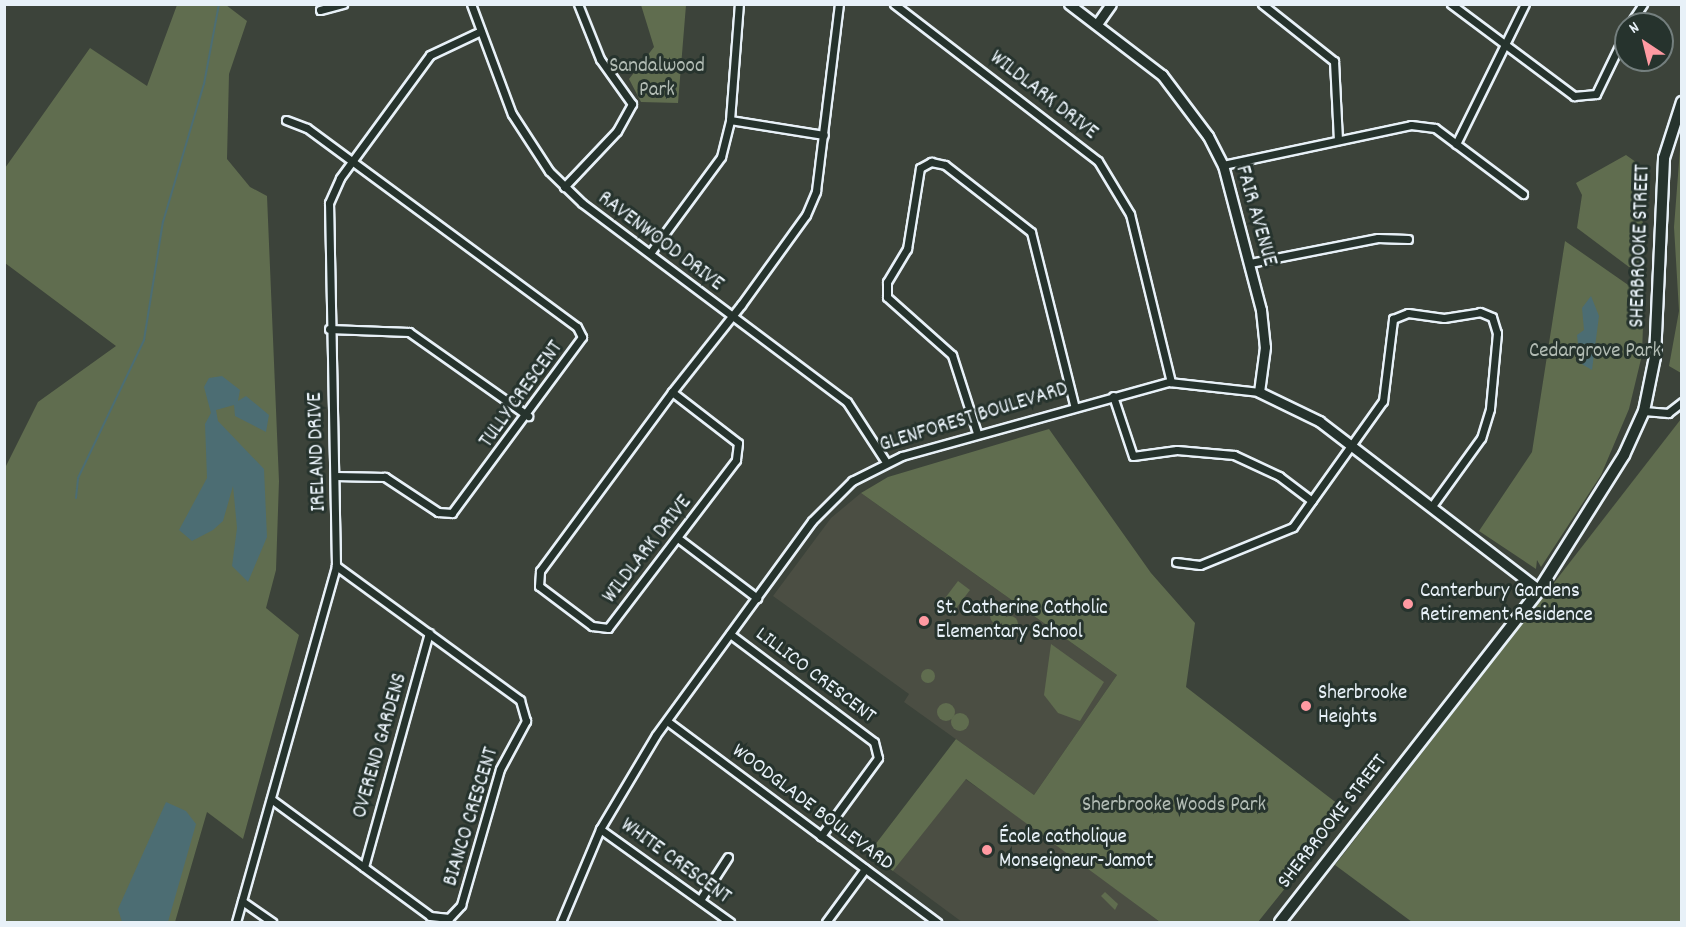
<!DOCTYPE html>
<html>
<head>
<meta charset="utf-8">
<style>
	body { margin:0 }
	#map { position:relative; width:1686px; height:927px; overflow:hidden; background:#3c433a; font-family:Dekko,sans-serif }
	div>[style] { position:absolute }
	.built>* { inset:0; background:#4b4e43 }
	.green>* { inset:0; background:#606d4f; transform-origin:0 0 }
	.round { border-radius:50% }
	.water>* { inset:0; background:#4c6d73 }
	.stream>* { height:2px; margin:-1px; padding:0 1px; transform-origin:1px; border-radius:1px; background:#4c6d73 }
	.roads { filter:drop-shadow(2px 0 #e8f1f8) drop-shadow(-2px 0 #e8f1f8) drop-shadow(0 2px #e8f1f8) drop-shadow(0 -2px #e8f1f8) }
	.minor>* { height:7px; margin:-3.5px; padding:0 3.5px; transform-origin:3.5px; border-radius:3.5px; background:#26332d }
	.tertiary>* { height:9px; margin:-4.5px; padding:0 4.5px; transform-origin:4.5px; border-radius:4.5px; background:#26332d }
	.secondary>* { height:10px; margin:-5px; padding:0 5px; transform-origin:5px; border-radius:5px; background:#26332d }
	.dots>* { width:16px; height:16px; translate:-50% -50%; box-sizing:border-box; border:3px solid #26332d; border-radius:50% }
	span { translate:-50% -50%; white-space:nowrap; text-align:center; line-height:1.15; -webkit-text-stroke:6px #26332d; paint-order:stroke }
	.park-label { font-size:21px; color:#b2bcb4 }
	.street-label { font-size:21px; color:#e8f1f8 }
	.poi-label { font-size:21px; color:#e8f1f8 }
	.left { translate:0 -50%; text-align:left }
	.frame { position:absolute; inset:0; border:6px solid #e8f1f8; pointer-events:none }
	.north { position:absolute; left:1614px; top:12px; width:60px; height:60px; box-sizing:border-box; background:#26332d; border:2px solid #747f7e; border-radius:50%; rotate:325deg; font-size:16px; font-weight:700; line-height:24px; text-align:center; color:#e8f1f8 }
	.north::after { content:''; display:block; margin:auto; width:21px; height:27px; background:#ff9aa2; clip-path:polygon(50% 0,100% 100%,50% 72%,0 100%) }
</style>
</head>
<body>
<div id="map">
	<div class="built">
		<i style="clip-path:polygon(861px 493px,1117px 675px,1034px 795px,904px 702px,909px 694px,773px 596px,831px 518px)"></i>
		<i style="clip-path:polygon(965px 779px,1037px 829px,1160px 922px,962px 922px,893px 871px)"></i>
	</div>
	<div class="green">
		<i style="clip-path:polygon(177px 5px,226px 5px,247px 21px,229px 74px,227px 159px,250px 187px,267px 196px,279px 481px,276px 570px,266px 608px,299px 635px,243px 839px,207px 812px,175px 922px,5px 922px,4px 470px,38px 402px,116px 346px,5px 263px,5px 168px,90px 48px,147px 86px)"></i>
		<i style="clip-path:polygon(641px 5px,686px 5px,678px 103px,641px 102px,629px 79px,654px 47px)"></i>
		<i style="clip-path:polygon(1681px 136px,1682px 373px,1681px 373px,1669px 366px,1679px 311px,1674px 227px)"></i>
		<i style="clip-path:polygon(1626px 155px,1640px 165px,1645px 267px,1629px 267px,1577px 228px,1582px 195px,1576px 183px)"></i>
		<i style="clip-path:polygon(1565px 241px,1644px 296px,1642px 355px,1629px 409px,1601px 475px,1541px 567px,1537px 560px,1536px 569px,1479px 531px,1532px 452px)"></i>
		<i style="clip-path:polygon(1681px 419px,1681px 922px,1412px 922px,1335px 865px)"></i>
		<i style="clip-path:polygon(1049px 429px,1151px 573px,1195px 623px,1186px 687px,1347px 811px,1258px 922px,1160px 922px,966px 779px,893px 871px,868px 854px,956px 739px,1034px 795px,1117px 675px,861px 493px,888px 477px)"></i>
		<i style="left:958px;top:581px;width:15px;height:32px;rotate:37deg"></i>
		<i class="round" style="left:990px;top:608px;width:16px;height:16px"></i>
		<i class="round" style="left:1002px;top:616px;width:16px;height:16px"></i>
		<i style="clip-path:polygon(1051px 644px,1104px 682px,1080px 721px,1058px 713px,1044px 695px)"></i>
		<i class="round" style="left:921px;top:669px;width:14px;height:14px"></i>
		<i class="round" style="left:937px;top:703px;width:18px;height:18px"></i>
		<i class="round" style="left:951px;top:713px;width:18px;height:18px"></i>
		<i style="clip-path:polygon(1105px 892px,1118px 904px,1115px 910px,1101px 896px)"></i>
	</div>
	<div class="water">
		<i style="clip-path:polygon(1591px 296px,1599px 316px,1592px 370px,1580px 363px,1585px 344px,1578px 344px,1577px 335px,1584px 330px,1582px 308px)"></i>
		<i style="clip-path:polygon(222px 376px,240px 390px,238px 401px,246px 396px,269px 415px,266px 432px,235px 416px,234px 405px,216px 410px,218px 421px,264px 469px,267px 537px,248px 582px,232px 566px,237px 528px,233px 486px,223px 521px,213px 530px,192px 541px,179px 530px,207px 478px,205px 424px,211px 413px,204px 387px,209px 378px)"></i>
		<i style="clip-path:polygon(166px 802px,186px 811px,196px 824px,168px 922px,122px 922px,118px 909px)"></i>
	</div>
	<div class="stream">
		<i style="left:76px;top:498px;width:20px;rotate:-84deg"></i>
		<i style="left:78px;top:478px;width:153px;rotate:-64.4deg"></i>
		<i style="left:144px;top:340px;width:120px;rotate:-80.9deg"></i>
		<i style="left:163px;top:222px;width:144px;rotate:-73.5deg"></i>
		<i style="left:204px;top:84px;width:81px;rotate:-79.4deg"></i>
	</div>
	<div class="roads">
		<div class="minor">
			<i style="left:471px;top:4px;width:117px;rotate:69.6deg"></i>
			<i style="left:512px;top:114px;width:68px;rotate:57deg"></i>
			<i style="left:549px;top:171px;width:46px;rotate:44.1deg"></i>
			<i style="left:582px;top:203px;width:331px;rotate:36.9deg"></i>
			<i style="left:847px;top:402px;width:72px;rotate:57deg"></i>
			<i style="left:894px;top:4px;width:257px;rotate:37.6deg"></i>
			<i style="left:1098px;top:161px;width:62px;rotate:58.9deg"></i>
			<i style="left:1130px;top:214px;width:173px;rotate:76.3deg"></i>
			<i style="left:1262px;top:4px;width:92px;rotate:38.4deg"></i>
			<i style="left:1334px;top:61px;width:78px;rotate:87.1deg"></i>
			<i style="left:1451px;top:4px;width:154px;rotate:36.8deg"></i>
			<i style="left:1574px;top:96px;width:22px;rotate:-5deg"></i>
			<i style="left:1596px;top:94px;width:69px;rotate:-64.2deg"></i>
			<i style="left:320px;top:10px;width:24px;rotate:-15deg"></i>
			<i style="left:1630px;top:24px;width:24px;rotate:-57deg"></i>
			<i style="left:286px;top:120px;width:22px;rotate:21deg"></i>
			<i style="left:307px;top:128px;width:335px;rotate:36.4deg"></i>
			<i style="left:577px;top:327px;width:11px;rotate:63deg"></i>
			<i style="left:582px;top:337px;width:219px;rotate:126.5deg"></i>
			<i style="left:452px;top:513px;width:14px;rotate:-176deg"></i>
			<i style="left:438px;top:512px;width:64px;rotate:-146.6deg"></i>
			<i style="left:385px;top:477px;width:50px;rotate:-178.9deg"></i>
			<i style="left:730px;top:120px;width:95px;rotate:9.1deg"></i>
			<i style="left:1456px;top:144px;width:156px;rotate:-63.8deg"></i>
			<i style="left:1223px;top:165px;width:192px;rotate:-12deg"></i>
			<i style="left:1411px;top:125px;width:24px;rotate:7deg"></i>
			<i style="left:1435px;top:128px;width:110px;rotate:36.9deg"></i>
			<i style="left:564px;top:187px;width:77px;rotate:-46.6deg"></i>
			<i style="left:617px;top:131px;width:31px;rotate:-61deg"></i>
			<i style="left:632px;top:104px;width:55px;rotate:-125.4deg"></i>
			<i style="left:600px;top:59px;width:59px;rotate:-111.8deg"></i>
			<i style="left:651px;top:252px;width:118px;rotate:-53.6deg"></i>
			<i style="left:721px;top:157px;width:38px;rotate:-76deg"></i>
			<i style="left:730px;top:120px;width:116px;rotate:-85.6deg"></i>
			<i style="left:1250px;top:263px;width:130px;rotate:-11.1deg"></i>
			<i style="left:1378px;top:238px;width:30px;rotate:2deg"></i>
			<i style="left:329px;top:329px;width:80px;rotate:2.1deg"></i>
			<i style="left:409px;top:332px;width:146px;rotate:35.2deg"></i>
			<i style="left:672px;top:392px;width:83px;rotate:37.7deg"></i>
			<i style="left:738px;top:443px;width:17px;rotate:97deg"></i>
			<i style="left:736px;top:460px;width:211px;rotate:127.3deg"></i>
			<i style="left:608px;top:628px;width:16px;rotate:-173deg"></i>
			<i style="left:592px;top:626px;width:66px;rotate:-143deg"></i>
			<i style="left:539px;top:586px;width:15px;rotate:-86deg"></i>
			<i style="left:540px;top:571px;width:222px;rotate:-53.6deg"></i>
			<i style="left:672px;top:392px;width:111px;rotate:-51.6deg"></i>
			<i style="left:741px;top:305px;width:111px;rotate:-54.2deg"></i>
			<i style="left:806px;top:215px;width:26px;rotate:-67deg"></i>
			<i style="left:816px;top:191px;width:188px;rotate:-83deg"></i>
			<i style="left:1113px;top:396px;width:63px;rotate:71.6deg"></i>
			<i style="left:1133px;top:456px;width:44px;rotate:-7.8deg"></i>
			<i style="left:1177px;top:450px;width:57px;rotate:5deg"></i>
			<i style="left:1234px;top:455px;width:50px;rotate:25deg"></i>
			<i style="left:1279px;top:476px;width:41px;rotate:37.1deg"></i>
			<i style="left:1644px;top:411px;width:24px;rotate:5deg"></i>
			<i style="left:1668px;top:413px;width:18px;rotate:-38deg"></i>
			<i style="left:977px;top:433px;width:82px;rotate:-107.8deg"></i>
			<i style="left:952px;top:355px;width:87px;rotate:-138.3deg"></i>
			<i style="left:887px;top:297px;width:15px;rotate:-90deg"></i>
			<i style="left:887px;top:282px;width:39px;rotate:-59deg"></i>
			<i style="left:907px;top:249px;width:82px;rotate:-80.9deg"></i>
			<i style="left:920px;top:168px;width:13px;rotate:-29deg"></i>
			<i style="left:931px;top:162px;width:14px;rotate:12deg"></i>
			<i style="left:945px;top:165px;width:109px;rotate:37.9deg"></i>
			<i style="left:1031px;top:232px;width:178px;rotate:76deg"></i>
			<i style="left:679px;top:539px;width:98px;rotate:37.1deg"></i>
			<i style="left:1176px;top:562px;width:24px;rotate:7deg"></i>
			<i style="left:1200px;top:565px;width:100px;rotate:-22.2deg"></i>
			<i style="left:1293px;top:527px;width:155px;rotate:-54.5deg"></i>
			<i style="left:1383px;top:401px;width:83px;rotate:-83deg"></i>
			<i style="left:1393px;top:319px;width:16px;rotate:-22deg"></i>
			<i style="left:1408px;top:313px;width:36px;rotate:8deg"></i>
			<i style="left:1444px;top:318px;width:36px;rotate:-9deg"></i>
			<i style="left:1480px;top:312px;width:13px;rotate:23deg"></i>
			<i style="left:1492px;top:317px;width:17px;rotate:73deg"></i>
			<i style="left:1497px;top:333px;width:76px;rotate:95.3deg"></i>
			<i style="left:1490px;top:409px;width:30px;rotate:107deg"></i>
			<i style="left:1481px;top:438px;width:84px;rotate:125.8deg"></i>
			<i style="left:730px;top:634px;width:180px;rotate:36.9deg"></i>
			<i style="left:874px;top:742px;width:16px;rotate:76deg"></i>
			<i style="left:878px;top:758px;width:97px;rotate:126.2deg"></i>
			<i style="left:667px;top:721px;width:337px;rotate:36.7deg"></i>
			<i style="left:271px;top:799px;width:197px;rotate:36.3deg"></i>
			<i style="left:430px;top:916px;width:19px;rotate:6deg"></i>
			<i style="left:449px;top:918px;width:18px;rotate:-47deg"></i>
			<i style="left:461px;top:905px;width:141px;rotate:-74deg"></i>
			<i style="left:500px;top:769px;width:55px;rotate:-61.6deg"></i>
			<i style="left:526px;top:721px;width:22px;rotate:-106deg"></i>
			<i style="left:520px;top:700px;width:228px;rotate:-143.9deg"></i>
			<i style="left:600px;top:829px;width:160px;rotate:35.6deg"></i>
			<i style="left:364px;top:867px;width:243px;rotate:-74.5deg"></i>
			<i style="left:700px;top:900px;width:51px;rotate:-56.9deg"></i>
			<i style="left:242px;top:901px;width:37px;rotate:35deg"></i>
			<i style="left:236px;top:922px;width:370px;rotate:-74.3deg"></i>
			<i style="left:336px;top:566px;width:363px;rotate:-91.1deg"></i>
			<i style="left:329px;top:203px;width:27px;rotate:-66deg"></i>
			<i style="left:340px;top:178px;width:152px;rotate:-53.8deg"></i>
			<i style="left:430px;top:55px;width:56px;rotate:-25.2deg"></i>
			<i style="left:561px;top:922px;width:101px;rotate:-67.2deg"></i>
			<i style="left:600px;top:829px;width:109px;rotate:-59.2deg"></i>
			<i style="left:656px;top:735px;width:265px;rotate:-53.9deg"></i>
			<i style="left:812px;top:521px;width:57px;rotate:-45deg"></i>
			<i style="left:852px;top:481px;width:56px;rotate:-26.6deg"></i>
			<i style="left:902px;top:456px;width:277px;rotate:-15.5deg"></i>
			<i style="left:1169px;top:382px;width:91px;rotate:6.3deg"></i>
			<i style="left:826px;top:922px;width:66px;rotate:-53.7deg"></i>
		</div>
		<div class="tertiary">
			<i style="left:1069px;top:4px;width:117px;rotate:37.4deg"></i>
			<i style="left:1162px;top:75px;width:76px;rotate:53deg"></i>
			<i style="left:1208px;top:136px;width:33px;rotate:63deg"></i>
			<i style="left:1223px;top:165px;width:150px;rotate:75.3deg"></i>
			<i style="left:1261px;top:310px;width:37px;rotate:84deg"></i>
			<i style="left:1265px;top:347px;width:45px;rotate:97.6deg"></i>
			<i style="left:1259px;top:392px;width:67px;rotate:25.8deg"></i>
			<i style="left:1319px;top:421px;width:277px;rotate:37.5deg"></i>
			<i style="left:1097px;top:24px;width:24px;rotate:-55deg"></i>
		</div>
		<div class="secondary">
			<i style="left:1280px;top:922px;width:421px;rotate:-52deg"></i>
			<i style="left:1539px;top:590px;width:160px;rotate:-57.8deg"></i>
			<i style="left:1624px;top:455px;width:48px;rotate:-65.6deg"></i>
			<i style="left:1644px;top:411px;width:55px;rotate:-78.5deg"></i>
			<i style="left:1655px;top:357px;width:199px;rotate:-87.4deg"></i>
			<i style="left:1664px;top:158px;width:59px;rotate:-72.2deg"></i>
		</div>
	</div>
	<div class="dots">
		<i style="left:1408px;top:604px;background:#ff9aa2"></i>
		<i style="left:924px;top:621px;background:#ff9aa2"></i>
		<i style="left:1306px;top:706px;background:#ff9aa2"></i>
		<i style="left:987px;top:850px;background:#ff9aa2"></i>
	</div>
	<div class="park-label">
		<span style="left:657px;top:79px">Sandalwood<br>Park</span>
		<span style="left:1595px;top:352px">Cedargrove Park</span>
		<span style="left:1174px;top:806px">Sherbrooke Woods Park</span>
	</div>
	<div class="street-label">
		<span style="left:1043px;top:96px;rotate:38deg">WILDLARK DRIVE</span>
		<span style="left:1255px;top:216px;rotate:74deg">FAIR AVENUE</span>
		<span style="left:660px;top:242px;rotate:37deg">RAVENWOOD DRIVE</span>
		<span style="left:1641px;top:246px;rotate:-88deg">SHERBROOKE STREET</span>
		<span style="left:522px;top:395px;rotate:-54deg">TULLY CRESCENT</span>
		<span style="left:974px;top:418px;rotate:-17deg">GLENFOREST BOULEVARD</span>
		<span style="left:318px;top:452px;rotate:-92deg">IRELAND DRIVE</span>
		<span style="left:648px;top:550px;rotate:-52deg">WILDLARK DRIVE</span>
		<span style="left:815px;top:676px;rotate:37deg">LILLICO CRESCENT</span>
		<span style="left:381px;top:746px;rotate:-74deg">OVEREND GARDENS</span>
		<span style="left:812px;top:808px;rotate:37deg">WOODGLADE BOULEVARD</span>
		<span style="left:472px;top:817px;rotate:-73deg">BIANCO CRESCENT</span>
		<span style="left:1333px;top:822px;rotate:-52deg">SHERBROOKE STREET</span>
		<span style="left:675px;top:862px;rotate:36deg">WHITE CRESCENT</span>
	</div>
	<div class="poi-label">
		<span class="left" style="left:1420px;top:604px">Canterbury Gardens<br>Retirement Residence</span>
		<span class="left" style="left:936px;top:621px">St. Catherine Catholic<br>Elementary School</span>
		<span class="left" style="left:1318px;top:706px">Sherbrooke<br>Heights</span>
		<span class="left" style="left:999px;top:850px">École catholique<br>Monseigneur-Jamot</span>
	</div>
	<div class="frame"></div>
	<div class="north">N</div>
</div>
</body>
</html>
